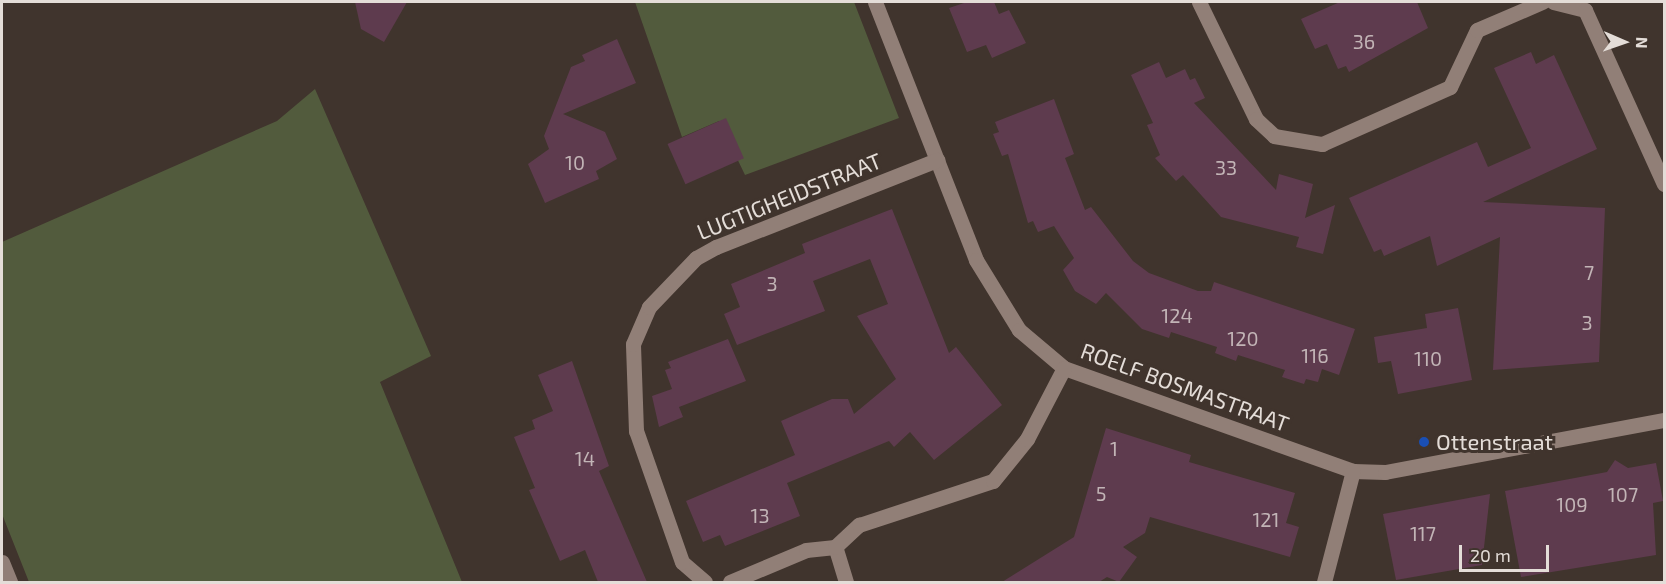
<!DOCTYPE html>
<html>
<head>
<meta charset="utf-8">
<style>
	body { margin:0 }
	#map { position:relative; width:1666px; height:584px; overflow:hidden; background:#40342d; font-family:"Exo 2",sans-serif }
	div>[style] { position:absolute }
	.green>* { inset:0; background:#525b3d }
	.building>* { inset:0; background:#5e3b4e; transform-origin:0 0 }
	.minor>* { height:15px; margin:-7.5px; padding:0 7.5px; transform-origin:7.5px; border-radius:7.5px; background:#917f77 }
	.dots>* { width:16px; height:16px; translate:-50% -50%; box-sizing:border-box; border:3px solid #40342d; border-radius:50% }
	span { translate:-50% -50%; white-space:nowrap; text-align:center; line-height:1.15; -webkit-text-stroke:6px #40342d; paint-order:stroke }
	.number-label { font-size:20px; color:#c2b4b6 }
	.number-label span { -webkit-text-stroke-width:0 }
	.street-label { font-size:22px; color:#e4ddd8 }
	.poi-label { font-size:22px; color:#e4ddd8 }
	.left { translate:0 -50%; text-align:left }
	.frame { position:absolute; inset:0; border:3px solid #e4ddd8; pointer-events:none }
	.north { position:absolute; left:1594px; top:12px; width:60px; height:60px; -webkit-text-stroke:4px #40342d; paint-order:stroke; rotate:92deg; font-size:16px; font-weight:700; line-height:24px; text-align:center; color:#e4ddd8 }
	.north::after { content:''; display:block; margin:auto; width:21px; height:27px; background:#e4ddd8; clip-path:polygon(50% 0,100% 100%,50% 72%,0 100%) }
	.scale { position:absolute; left:1459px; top:545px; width:90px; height:27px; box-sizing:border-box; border:3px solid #e4ddd8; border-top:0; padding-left:8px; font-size:18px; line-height:21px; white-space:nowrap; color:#e4ddd8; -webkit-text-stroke:4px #40342d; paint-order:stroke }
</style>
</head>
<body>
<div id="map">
	<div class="green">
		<i style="clip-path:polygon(635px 2px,854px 2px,899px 118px,745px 175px,719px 121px,682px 137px)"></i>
		<i style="clip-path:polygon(315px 89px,431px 356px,380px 382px,462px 582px,29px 582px,2px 514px,2px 242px,277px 121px)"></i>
	</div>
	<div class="building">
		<i style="clip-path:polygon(355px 2px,407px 2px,384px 42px,361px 29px)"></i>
		<i style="clip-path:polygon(967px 2px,994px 2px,999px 14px,1009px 10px,1026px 43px,992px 58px,986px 45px,967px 52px,949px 8px)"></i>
		<i style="clip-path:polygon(1340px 2px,1417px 2px,1428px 28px,1349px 72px,1346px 66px,1338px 69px,1327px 44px,1315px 49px,1301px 19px)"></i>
		<i style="clip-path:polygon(617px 39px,636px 83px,563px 114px,605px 132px,617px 159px,596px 171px,599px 179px,545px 203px,528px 164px,549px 149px,544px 136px,571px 67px,585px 61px,582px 55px)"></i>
		<i style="clip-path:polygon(1531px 52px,1536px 64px,1554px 55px,1597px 149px,1483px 202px,1605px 208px,1599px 362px,1493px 370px,1500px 237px,1437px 266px,1430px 236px,1384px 256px,1381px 249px,1374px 252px,1349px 198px,1477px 142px,1488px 167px,1531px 148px,1494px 68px)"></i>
		<i style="clip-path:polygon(1159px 62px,1166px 78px,1185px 69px,1190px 80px,1195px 78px,1205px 98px,1194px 103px,1276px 190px,1279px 174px,1313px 184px,1305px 218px,1335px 205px,1323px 254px,1296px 247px,1299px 237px,1221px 217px,1183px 175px,1176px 181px,1155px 158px,1160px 155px,1147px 125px,1153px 123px,1131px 75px)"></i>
		<i style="clip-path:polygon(1054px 99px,1074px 154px,1065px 158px,1085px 210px,1091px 207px,1133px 261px,1149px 273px,1198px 291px,1211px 291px,1214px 282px,1355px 329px,1339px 375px,1322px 369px,1318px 382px,1306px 379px,1304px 384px,1282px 377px,1285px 370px,1238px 355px,1236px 361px,1215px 353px,1217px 347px,1171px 332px,1169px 338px,1142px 329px,1106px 293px,1096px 304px,1075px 291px,1063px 270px,1074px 258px,1054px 226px,1038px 232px,1033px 221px,1028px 223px,1008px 154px,1002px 156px,993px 134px,999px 132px,995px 122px)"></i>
		<i style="left:726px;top:118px;width:44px;height:64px;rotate:66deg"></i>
		<i style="clip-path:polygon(892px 209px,949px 353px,956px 347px,1002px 405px,934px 460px,910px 432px,894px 447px,889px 441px,787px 483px,800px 516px,725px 546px,720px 535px,703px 542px,686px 501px,795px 455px,781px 421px,832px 399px,848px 399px,854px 414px,896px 379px,857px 316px,888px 304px,870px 259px,813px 281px,825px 311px,737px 345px,724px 314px,740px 307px,731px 284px,805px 253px,802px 244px)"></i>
		<i style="clip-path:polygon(1458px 308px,1472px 380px,1398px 394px,1391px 361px,1378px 363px,1374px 337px,1427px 328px,1425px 314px)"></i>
		<i style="clip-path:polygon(728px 339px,746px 381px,679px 407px,683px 417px,659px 427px,652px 396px,672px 389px,665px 370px,671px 368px,668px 362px)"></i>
		<i style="clip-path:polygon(572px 361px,609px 466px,599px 471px,647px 582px,598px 582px,585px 550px,560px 561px,529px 490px,535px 488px,514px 437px,535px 429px,532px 420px,553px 411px,538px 375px)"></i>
		<i style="clip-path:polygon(1106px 428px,1191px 455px,1189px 462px,1295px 493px,1286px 523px,1299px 527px,1290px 557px,1150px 517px,1145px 533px,1123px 547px,1137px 557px,1119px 582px,1107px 577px,1099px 582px,1002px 582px,1074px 537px)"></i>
		<i style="clip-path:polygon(1615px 460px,1628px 468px,1656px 463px,1663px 501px,1653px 503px,1656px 555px,1521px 577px,1505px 491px,1607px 472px)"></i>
		<i style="clip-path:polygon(1490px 494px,1482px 565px,1396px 580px,1383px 514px)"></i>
	</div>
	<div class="minor">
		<i style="left:875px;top:2px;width:277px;rotate:68.6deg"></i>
		<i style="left:976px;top:260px;width:82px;rotate:58.4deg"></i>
		<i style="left:1019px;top:330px;width:59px;rotate:40.2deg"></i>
		<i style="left:1064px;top:368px;width:307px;rotate:19.6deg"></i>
		<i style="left:1353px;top:471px;width:32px;rotate:2deg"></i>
		<i style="left:1385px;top:472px;width:284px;rotate:-10.6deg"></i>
		<i style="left:1199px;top:2px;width:130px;rotate:64deg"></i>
		<i style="left:1256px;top:119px;width:25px;rotate:43deg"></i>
		<i style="left:1274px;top:136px;width:49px;rotate:9.5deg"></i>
		<i style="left:1322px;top:144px;width:140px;rotate:-24deg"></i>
		<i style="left:1450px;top:87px;width:63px;rotate:-64.7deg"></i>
		<i style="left:1477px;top:30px;width:71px;rotate:-23.3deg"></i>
		<i style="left:1553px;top:2px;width:33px;rotate:14deg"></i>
		<i style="left:1585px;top:10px;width:191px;rotate:65.6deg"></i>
		<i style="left:2px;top:562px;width:22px;rotate:68deg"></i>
		<i style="left:705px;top:582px;width:30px;rotate:-139deg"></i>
		<i style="left:682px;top:562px;width:139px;rotate:-109.3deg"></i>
		<i style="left:636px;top:431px;width:87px;rotate:-92deg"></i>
		<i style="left:633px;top:344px;width:40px;rotate:-66.6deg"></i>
		<i style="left:649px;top:307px;width:68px;rotate:-46.2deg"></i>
		<i style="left:696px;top:258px;width:23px;rotate:-29deg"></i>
		<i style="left:716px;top:247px;width:238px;rotate:-21.5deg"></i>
		<i style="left:730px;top:582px;width:82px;rotate:-22.8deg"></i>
		<i style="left:806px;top:550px;width:29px;rotate:-6deg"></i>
		<i style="left:846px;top:582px;width:37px;rotate:-107deg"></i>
		<i style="left:835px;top:547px;width:33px;rotate:-43deg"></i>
		<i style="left:859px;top:525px;width:141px;rotate:-18.2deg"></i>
		<i style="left:993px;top:481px;width:54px;rotate:-51deg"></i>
		<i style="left:1027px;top:439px;width:80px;rotate:-62.5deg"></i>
		<i style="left:1324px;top:582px;width:115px;rotate:-75.4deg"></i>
	</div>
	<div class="dots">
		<i style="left:1424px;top:442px;background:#1a4fb4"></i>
	</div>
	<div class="number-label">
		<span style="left:1364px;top:41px">36</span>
		<span style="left:575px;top:162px">10</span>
		<span style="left:1226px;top:167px">33</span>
		<span style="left:1589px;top:272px">7</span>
		<span style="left:772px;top:283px">3</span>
		<span style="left:1177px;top:315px">124</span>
		<span style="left:1587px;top:322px">3</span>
		<span style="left:1243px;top:338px">120</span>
		<span style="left:1315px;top:355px">116</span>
		<span style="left:1428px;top:358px">110</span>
		<span style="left:1114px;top:448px">1</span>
		<span style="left:585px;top:458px">14</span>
		<span style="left:1101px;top:493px">5</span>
		<span style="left:1623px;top:494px">107</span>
		<span style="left:1572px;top:504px">109</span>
		<span style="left:760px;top:515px">13</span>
		<span style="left:1266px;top:519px">121</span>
		<span style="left:1423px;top:533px">117</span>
	</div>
	<div class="street-label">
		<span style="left:789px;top:196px;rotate:-22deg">LUGTIGHEIDSTRAAT</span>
		<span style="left:1185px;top:387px;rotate:20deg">ROELF BOSMASTRAAT</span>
	</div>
	<div class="poi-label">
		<span class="left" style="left:1436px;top:442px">Ottenstraat</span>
	</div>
	<div class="frame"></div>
	<div class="north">N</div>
	<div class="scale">20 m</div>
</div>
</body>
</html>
